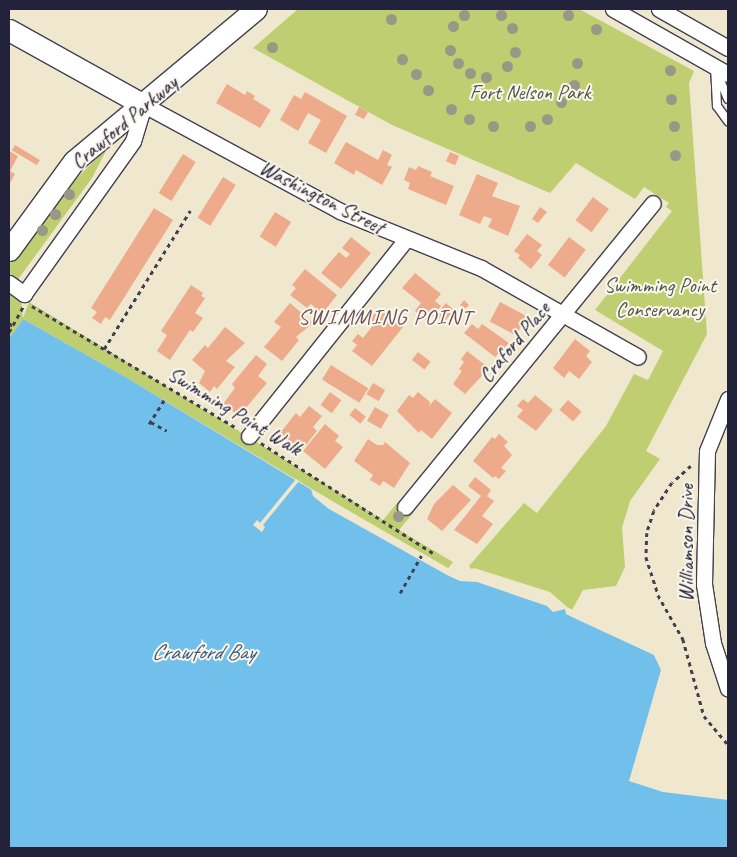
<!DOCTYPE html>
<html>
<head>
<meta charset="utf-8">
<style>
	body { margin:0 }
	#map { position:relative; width:737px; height:857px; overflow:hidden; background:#f0e8ce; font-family:Caveat,sans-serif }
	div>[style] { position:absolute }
	.green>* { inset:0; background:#bece71 }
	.water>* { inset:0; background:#70c0eb }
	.pier>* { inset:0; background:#f0e8ce }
	.building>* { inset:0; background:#edab8b; transform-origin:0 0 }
	.path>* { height:2.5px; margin-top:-1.25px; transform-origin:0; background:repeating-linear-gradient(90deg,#414051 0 4px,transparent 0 8px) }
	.roads { filter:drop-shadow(1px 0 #414051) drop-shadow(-1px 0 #414051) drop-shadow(0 1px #414051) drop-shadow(0 -1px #414051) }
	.lane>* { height:8px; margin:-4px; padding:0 4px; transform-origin:4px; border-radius:4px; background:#fff }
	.street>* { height:15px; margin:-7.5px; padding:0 7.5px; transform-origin:7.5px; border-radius:7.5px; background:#fff }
	.secondary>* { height:21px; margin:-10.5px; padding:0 10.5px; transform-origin:10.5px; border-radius:10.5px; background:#fff }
	.trees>* { width:11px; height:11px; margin:-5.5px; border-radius:50%; background:#999886 }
	span { translate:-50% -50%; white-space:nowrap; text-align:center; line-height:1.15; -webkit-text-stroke:4px #fbf7ec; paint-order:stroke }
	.park-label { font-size:21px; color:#51564b }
	.street-label { font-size:21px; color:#22223b }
	.neighbourhood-label { font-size:22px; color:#695257; letter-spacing:1px }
	.water-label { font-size:22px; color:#3d5979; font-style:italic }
	.frame { position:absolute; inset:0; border:10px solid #22223b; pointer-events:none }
</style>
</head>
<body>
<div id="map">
	<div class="green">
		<i style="clip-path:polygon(298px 9px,579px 9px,694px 71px,689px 83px,707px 334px,646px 451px,660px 459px,630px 501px,622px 528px,625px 567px,616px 586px,583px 590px,571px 612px,473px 571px,469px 566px,524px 503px,537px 513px,606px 426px,634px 374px,648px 380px,663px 351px,595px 310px,672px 211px,666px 207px,669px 203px,644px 187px,635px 199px,576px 163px,550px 193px,392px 125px,253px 48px)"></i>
		<i style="clip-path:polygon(108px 147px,92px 178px,19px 278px,23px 318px,29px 302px,383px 520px,398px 502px,413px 513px,399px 530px,453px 562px,447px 570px,127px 378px,23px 319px,9px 339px,9px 265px,52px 203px)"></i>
	</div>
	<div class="water">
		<i style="clip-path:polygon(23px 319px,127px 378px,434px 564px,565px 609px,665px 657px,667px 668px,634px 780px,665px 787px,728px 794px,728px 848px,9px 848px,9px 339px)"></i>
	</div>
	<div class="pier">
		<i style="clip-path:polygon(296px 479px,299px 481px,263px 525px,265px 527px,262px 532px,253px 525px,257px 520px,260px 523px)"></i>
		<i style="clip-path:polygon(311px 489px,448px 568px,464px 574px,474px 568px,550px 592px,567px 607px,666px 655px,670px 668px,634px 780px,728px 794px,728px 800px,663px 792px,629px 781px,661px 670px,654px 655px,574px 618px,566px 614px,565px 609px,553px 612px,547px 606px,477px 582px,460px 581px,447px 575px,329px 509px,313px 496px)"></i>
	</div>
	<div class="building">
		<i style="clip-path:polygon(227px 84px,245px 95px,247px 91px,255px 96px,253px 99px,271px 110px,260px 128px,216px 103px)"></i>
		<i style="clip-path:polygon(305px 92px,347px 116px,326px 153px,308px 143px,321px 120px,308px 113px,298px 131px,280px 120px,294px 95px,301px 99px)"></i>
		<i style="clip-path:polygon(359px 107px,368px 112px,364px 119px,355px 115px)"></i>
		<i style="clip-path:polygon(346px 142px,378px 160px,383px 150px,392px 155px,387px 165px,392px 167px,382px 185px,356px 170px,354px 175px,334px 163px)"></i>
		<i style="left:15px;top:145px;width:29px;height:6px;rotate:31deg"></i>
		<i style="clip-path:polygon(9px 151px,18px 156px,10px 171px,15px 174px,9px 185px)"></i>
		<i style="left:450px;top:152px;width:10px;height:10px;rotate:24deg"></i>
		<i style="left:183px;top:154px;width:15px;height:46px;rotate:32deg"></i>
		<i style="clip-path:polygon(418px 166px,432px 172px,430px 176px,454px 186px,446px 205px,408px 189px,410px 183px,404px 180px,409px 167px,416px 170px)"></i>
		<i style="clip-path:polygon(477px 174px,498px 183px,492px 196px,520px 206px,508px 236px,488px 227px,492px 219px,484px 216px,480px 224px,459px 215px)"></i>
		<i style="left:223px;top:177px;width:15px;height:48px;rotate:32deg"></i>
		<i style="left:593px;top:197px;width:20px;height:29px;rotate:37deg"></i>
		<i style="clip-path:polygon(540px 207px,547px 212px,538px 223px,532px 219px)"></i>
		<i style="clip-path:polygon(154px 208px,173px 220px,110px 320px,105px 317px,101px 324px,92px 318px,97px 312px,91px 308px)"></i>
		<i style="left:275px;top:212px;width:19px;height:29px;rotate:32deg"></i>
		<i style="clip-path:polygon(527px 234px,542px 245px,537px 251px,542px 255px,531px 269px,518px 258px,520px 255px,514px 251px)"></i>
		<i style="clip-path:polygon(351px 237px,371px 253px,341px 289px,321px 273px,339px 252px,346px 258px,350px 254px,342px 248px)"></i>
		<i style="left:569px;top:237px;width:21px;height:35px;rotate:37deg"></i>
		<i style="clip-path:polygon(305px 269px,337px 295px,322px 314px,311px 304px,307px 308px,290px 295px,296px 288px,292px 285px)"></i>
		<i style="clip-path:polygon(415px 273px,441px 294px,435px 301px,441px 306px,428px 322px,415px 311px,421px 303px,402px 288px)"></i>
		<i style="clip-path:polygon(191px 285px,203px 293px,201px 296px,205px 298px,195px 313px,203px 318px,193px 332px,190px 330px,170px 360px,157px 351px,167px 335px,161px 331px)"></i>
		<i style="clip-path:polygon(464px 300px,469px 305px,465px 309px,460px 305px)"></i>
		<i style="left:500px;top:302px;width:30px;height:22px;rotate:28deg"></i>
		<i style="clip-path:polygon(290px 303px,313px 323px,296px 337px,299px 340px,282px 361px,264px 347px,281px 327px,274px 322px)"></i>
		<i style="left:446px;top:303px;width:11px;height:16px;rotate:41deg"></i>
		<i style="clip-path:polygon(375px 312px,380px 316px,384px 312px,403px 327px,372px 366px,352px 351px,357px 345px,352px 341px,358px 334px,363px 338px,374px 324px,370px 320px)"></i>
		<i style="clip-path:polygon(472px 324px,478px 329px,482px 324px,509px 343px,495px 357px,464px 333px)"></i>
		<i style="clip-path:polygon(225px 327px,245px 343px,226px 361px,235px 367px,217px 389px,214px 386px,210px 392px,199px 383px,205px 371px,192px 360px,205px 345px,208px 348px)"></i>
		<i style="clip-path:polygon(575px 339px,590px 351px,586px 356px,592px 362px,579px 379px,569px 371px,564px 378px,553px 368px)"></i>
		<i style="clip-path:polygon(467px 351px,489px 368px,465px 394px,453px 384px,462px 371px,459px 369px,464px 362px,461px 359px)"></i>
		<i style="left:418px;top:352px;width:16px;height:10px;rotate:38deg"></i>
		<i style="clip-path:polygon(256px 355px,267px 364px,258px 376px,267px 383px,239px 416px,223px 404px,235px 388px,232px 384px)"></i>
		<i style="left:331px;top:365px;width:44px;height:17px;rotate:32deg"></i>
		<i style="left:373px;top:383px;width:14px;height:13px;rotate:30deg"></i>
		<i style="left:330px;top:392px;width:14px;height:16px;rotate:36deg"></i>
		<i style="clip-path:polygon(418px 392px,430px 402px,429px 406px,435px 399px,452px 413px,432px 439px,421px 430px,419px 433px,397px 411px,409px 395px,413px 398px)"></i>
		<i style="clip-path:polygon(535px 395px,553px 410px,536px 431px,517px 417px,523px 410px,517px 406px,523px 399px,528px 403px)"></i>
		<i style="left:568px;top:400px;width:18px;height:13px;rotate:41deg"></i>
		<i style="clip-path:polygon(309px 406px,322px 416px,313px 427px,317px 431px,302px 450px,280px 433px,296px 413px,300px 417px)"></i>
		<i style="left:375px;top:407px;width:16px;height:16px;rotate:30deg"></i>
		<i style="left:355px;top:408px;width:14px;height:9px;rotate:39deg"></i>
		<i style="clip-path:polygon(325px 424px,339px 436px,335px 441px,343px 447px,325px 469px,303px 451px)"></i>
		<i style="clip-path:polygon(499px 434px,508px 442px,504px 446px,512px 455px,501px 468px,506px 471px,499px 479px,495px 476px,493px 478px,473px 461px,492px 437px,495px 439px)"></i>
		<i style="clip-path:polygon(368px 439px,377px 445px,383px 445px,385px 442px,410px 463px,394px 488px,383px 481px,380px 486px,370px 480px,373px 475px,354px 461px)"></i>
		<i style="clip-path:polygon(475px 477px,491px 490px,487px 496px,494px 501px,482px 516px,493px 524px,477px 544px,454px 530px,481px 496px,468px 486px)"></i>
		<i style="clip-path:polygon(453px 485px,471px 500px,442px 531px,427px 519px,434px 504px)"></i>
	</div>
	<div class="path">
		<i style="left:32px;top:306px;width:240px;rotate:30.8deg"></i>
		<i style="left:9px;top:323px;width:5px;rotate:37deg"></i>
		<i style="left:9px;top:332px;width:29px;rotate:-61deg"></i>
		<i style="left:104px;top:349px;width:163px;rotate:-58.1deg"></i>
		<i style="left:151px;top:422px;width:18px;rotate:29deg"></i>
		<i style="left:149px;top:424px;width:28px;rotate:-58deg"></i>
		<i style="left:261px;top:443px;width:204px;rotate:32.6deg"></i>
		<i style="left:691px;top:466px;width:25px;rotate:138deg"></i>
		<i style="left:672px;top:483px;width:33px;rotate:123deg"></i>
		<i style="left:654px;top:511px;width:23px;rotate:108deg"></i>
		<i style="left:647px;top:533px;width:24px;rotate:92deg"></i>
		<i style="left:646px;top:557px;width:40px;rotate:72deg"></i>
		<i style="left:658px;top:595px;width:51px;rotate:60.4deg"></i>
		<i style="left:683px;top:639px;width:80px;rotate:74.7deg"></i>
		<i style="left:704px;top:716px;width:38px;rotate:50deg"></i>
		<i style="left:400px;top:593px;width:43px;rotate:-60.4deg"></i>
	</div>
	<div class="roads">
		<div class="lane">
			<i style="left:715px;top:66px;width:40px;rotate:87.1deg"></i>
			<i style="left:717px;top:106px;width:19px;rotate:54deg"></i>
			<i style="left:717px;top:73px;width:28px;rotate:67deg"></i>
		</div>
		<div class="street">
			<i style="left:613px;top:9px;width:132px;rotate:29.5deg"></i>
			<i style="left:659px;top:9px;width:79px;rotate:29.5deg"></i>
			<i style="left:9px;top:283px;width:19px;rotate:36deg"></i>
			<i style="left:24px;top:294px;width:188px;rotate:-54.5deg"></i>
			<i style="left:133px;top:141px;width:38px;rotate:-73deg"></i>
			<i style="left:144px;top:105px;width:223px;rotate:28.4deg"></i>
			<i style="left:340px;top:211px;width:152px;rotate:22deg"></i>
			<i style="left:481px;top:268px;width:180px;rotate:29.5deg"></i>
			<i style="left:728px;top:399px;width:56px;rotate:112deg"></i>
			<i style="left:707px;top:451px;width:133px;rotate:91.3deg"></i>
			<i style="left:704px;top:584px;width:60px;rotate:81.3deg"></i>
			<i style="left:713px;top:643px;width:48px;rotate:71.9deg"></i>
			<i style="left:249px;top:436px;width:252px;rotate:-51.4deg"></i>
			<i style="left:405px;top:507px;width:392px;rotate:-50.8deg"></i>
		</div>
		<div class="secondary">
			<i style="left:9px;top:30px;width:154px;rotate:29.1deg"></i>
			<i style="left:9px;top:250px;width:110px;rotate:-53.9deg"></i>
			<i style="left:74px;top:161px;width:237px;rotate:-39.9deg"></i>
		</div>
	</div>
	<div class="trees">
		<i style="left:464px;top:15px"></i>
		<i style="left:501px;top:15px"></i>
		<i style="left:568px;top:15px"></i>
		<i style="left:391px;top:19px"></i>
		<i style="left:453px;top:26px"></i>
		<i style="left:512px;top:28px"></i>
		<i style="left:596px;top:29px"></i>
		<i style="left:272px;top:47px"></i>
		<i style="left:450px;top:50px"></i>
		<i style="left:515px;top:52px"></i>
		<i style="left:402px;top:59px"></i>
		<i style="left:458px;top:63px"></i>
		<i style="left:577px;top:63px"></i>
		<i style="left:507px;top:66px"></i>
		<i style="left:670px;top:70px"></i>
		<i style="left:470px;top:73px"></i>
		<i style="left:416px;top:74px"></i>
		<i style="left:486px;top:77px"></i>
		<i style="left:574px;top:85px"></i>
		<i style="left:428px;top:90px"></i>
		<i style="left:671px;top:99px"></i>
		<i style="left:561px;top:102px"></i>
		<i style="left:451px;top:109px"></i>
		<i style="left:469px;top:119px"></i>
		<i style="left:547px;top:119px"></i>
		<i style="left:493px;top:126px"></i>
		<i style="left:530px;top:126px"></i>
		<i style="left:674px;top:126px"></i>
		<i style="left:675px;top:155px"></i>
		<i style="left:69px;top:194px"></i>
		<i style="left:55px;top:214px"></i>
		<i style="left:42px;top:230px"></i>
		<i style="left:398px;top:516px"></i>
	</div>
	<div class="park-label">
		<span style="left:530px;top:92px">Fort Nelson Park</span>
		<span style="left:660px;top:297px">Swimming Point<br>Conservancy</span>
	</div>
	<div class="street-label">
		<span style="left:124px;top:122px;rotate:-40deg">Crawford Parkway</span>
		<span style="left:322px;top:197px;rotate:27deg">Washington Street</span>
		<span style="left:514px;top:342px;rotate:-50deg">Craford Place</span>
		<span style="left:235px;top:411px;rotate:31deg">Swimming Point Walk</span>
		<span style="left:686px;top:543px;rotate:-90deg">Williamson Drive</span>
	</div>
	<div class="neighbourhood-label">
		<span style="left:385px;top:318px">SWIMMING POINT</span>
	</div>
	<div class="water-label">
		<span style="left:203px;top:653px">Crawford Bay</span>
	</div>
	<div class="frame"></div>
</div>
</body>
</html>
